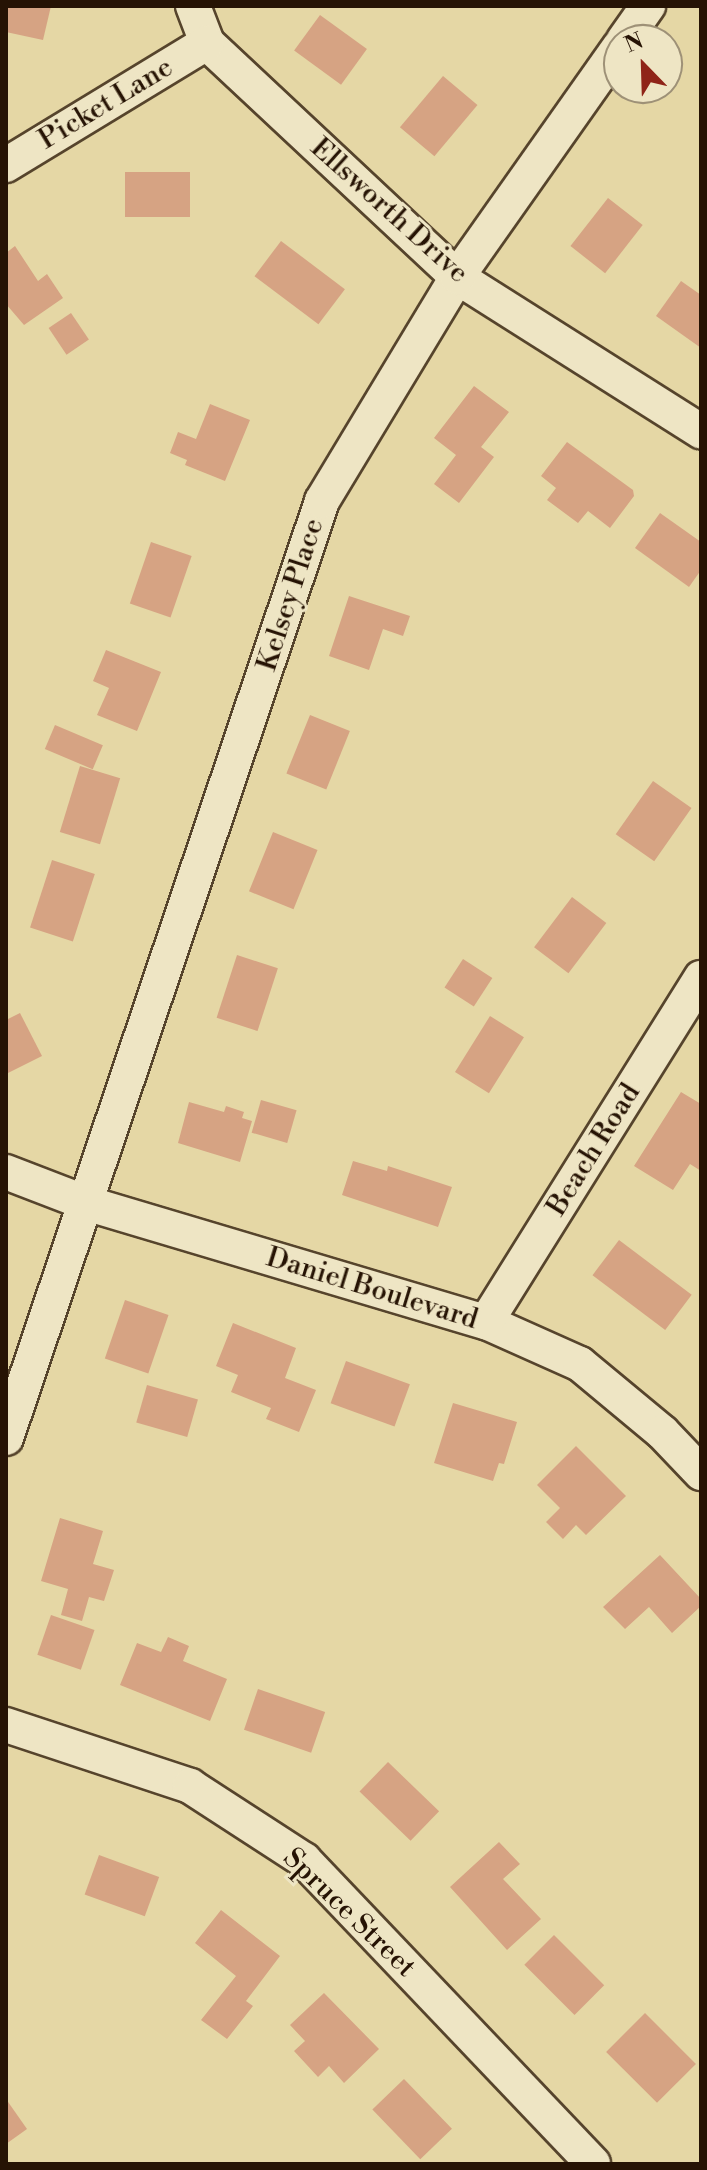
<!DOCTYPE html>
<html>
<head>
<meta charset="utf-8">
<style>
	body { margin:0 }
	#map { position:relative; width:707px; height:2170px; overflow:hidden; background:#e5d7a5; font-family:"Libre Bodoni",serif }
	div>[style] { position:absolute }
	.building>* { inset:0; background:#d6a383; transform-origin:0 0 }
	.roads { filter:drop-shadow(2px 0 #56442c) drop-shadow(-2px 0 #56442c) drop-shadow(0 2px #56442c) drop-shadow(0 -2px #56442c) }
	.minor>* { height:34px; margin:-17px; padding:0 17px; transform-origin:17px; border-radius:17px; background:#eee5c4 }
	span { translate:-50% -50%; white-space:nowrap; text-align:center; line-height:1.15; -webkit-text-stroke:6px #eee5c4; paint-order:stroke }
	.street-label { font-size:28px; color:#261304 }
	.frame { position:absolute; inset:0; border:8px solid #261304; pointer-events:none }
	.north { position:absolute; left:603px; top:24px; width:80px; height:80px; box-sizing:border-box; background:#eee5c4; border:2px solid #9e9177; border-radius:50%; rotate:337deg; font-size:22px; font-weight:700; line-height:32px; text-align:center; color:#261304 }
	.north::after { content:''; display:block; margin:auto; width:28px; height:36px; background:#8f2418; clip-path:polygon(50% 0,100% 100%,50% 72%,0 100%) }
</style>
</head>
<body>
<div id="map">
	<div class="building">
		<i style="clip-path:polygon(6px 6px,51px 6px,43px 40px,6px 32px)"></i>
		<i style="left:320px;top:15px;width:58px;height:44px;rotate:36deg"></i>
		<i style="left:443px;top:76px;width:45px;height:67px;rotate:40deg"></i>
		<i style="left:190px;top:172px;width:45px;height:65px;rotate:90deg"></i>
		<i style="left:608px;top:198px;width:44px;height:61px;rotate:38deg"></i>
		<i style="left:281px;top:241px;width:80px;height:44px;rotate:37deg"></i>
		<i style="clip-path:polygon(15px 246px,38px 281px,47px 274px,63px 298px,24px 325px,6px 304px,6px 253px)"></i>
		<i style="clip-path:polygon(681px 281px,701px 295px,701px 348px,656px 316px)"></i>
		<i style="left:71px;top:313px;width:32px;height:27px;rotate:56deg"></i>
		<i style="clip-path:polygon(474px 386px,509px 412px,481px 447px,494px 457px,459px 503px,434px 484px,456px 455px,434px 438px)"></i>
		<i style="clip-path:polygon(210px 404px,250px 420px,225px 481px,185px 465px,187px 460px,170px 453px,178px 432px,196px 439px)"></i>
		<i style="clip-path:polygon(567px 442px,633px 490px,634px 496px,610px 528px,588px 511px,578px 523px,547px 500px,556px 488px,541px 476px)"></i>
		<i style="clip-path:polygon(660px 513px,701px 542px,701px 570px,689px 587px,635px 548px)"></i>
		<i style="left:151px;top:542px;width:43px;height:65px;rotate:19deg"></i>
		<i style="clip-path:polygon(349px 596px,410px 616px,403px 636px,383px 629px,369px 670px,329px 656px)"></i>
		<i style="clip-path:polygon(106px 650px,161px 672px,137px 731px,97px 715px,109px 688px,93px 681px)"></i>
		<i style="left:310px;top:715px;width:43px;height:63px;rotate:22deg"></i>
		<i style="left:55px;top:725px;width:52px;height:26px;rotate:23deg"></i>
		<i style="left:80px;top:766px;width:42px;height:69px;rotate:17deg"></i>
		<i style="left:653px;top:781px;width:47px;height:65px;rotate:35deg"></i>
		<i style="left:273px;top:832px;width:48px;height:64px;rotate:22deg"></i>
		<i style="left:52px;top:860px;width:45px;height:71px;rotate:18deg"></i>
		<i style="left:572px;top:897px;width:43px;height:63px;rotate:37deg"></i>
		<i style="left:237px;top:955px;width:43px;height:66px;rotate:18deg"></i>
		<i style="left:463px;top:959px;width:35px;height:34px;rotate:33deg"></i>
		<i style="clip-path:polygon(20px 1013px,42px 1056px,6px 1074px,6px 1020px)"></i>
		<i style="left:490px;top:1016px;width:40px;height:66px;rotate:32deg"></i>
		<i style="clip-path:polygon(681px 1092px,701px 1104px,701px 1171px,690px 1164px,673px 1190px,634px 1166px)"></i>
		<i style="left:261px;top:1100px;width:37px;height:34px;rotate:16deg"></i>
		<i style="clip-path:polygon(189px 1102px,224px 1112px,226px 1106px,244px 1112px,242px 1118px,252px 1121px,240px 1162px,178px 1143px)"></i>
		<i style="clip-path:polygon(353px 1161px,387px 1171px,388px 1166px,452px 1187px,438px 1227px,342px 1195px)"></i>
		<i style="left:619px;top:1240px;width:91px;height:44px;rotate:37deg"></i>
		<i style="left:125px;top:1300px;width:46px;height:62px;rotate:19deg"></i>
		<i style="clip-path:polygon(233px 1323px,296px 1348px,285px 1378px,316px 1390px,299px 1432px,266px 1419px,271px 1408px,231px 1392px,238px 1375px,216px 1366px)"></i>
		<i style="left:346px;top:1361px;width:68px;height:45px;rotate:20deg"></i>
		<i style="left:147px;top:1385px;width:53px;height:39px;rotate:16deg"></i>
		<i style="clip-path:polygon(453px 1403px,517px 1422px,504px 1464px,499px 1463px,493px 1481px,434px 1463px)"></i>
		<i style="clip-path:polygon(576px 1446px,626px 1496px,586px 1535px,576px 1525px,563px 1539px,546px 1522px,560px 1508px,537px 1485px)"></i>
		<i style="clip-path:polygon(60px 1518px,103px 1531px,93px 1564px,114px 1570px,104px 1601px,89px 1597px,82px 1621px,61px 1615px,68px 1589px,41px 1581px)"></i>
		<i style="clip-path:polygon(660px 1555px,701px 1599px,701px 1606px,672px 1633px,649px 1607px,625px 1629px,603px 1607px)"></i>
		<i style="left:51px;top:1615px;width:46px;height:42px;rotate:19deg"></i>
		<i style="clip-path:polygon(168px 1637px,189px 1646px,183px 1661px,227px 1679px,210px 1721px,120px 1685px,137px 1643px,161px 1652px)"></i>
		<i style="left:258px;top:1689px;width:71px;height:43px;rotate:19deg"></i>
		<i style="left:388px;top:1762px;width:71px;height:41px;rotate:44deg"></i>
		<i style="clip-path:polygon(499px 1842px,520px 1864px,503px 1879px,541px 1919px,507px 1950px,450px 1887px)"></i>
		<i style="left:99px;top:1855px;width:64px;height:42px;rotate:20deg"></i>
		<i style="clip-path:polygon(221px 1910px,280px 1956px,246px 2001px,253px 2006px,227px 2039px,201px 2020px,236px 1976px,195px 1943px)"></i>
		<i style="left:554px;top:1935px;width:71px;height:42px;rotate:45deg"></i>
		<i style="clip-path:polygon(324px 1993px,379px 2049px,344px 2083px,329px 2066px,318px 2077px,294px 2051px,305px 2041px,290px 2025px)"></i>
		<i style="left:645px;top:2013px;width:72px;height:55px;rotate:45deg"></i>
		<i style="left:404px;top:2079px;width:69px;height:44px;rotate:46deg"></i>
		<i style="clip-path:polygon(6px 2099px,27px 2129px,6px 2144px)"></i>
	</div>
	<div class="roads">
		<div class="minor">
			<i style="left:193px;top:6px;width:40px;rotate:69deg"></i>
			<i style="left:207px;top:43px;width:342px;rotate:43.1deg"></i>
			<i style="left:457px;top:277px;width:289px;rotate:32.3deg"></i>
			<i style="left:624px;top:40px;width:42px;rotate:-54.8deg"></i>
			<i style="left:6px;top:165px;width:235px;rotate:-31.3deg"></i>
			<i style="left:6px;top:1172px;width:89px;rotate:21.1deg"></i>
			<i style="left:89px;top:1204px;width:414px;rotate:16.6deg"></i>
			<i style="left:486px;top:1322px;width:103px;rotate:24.1deg"></i>
			<i style="left:580px;top:1364px;width:107px;rotate:39.7deg"></i>
			<i style="left:662px;top:1432px;width:57px;rotate:46.4deg"></i>
			<i style="left:486px;top:1322px;width:406px;rotate:-58deg"></i>
			<i style="left:6px;top:1438px;width:989px;rotate:-71.36deg"></i>
			<i style="left:322px;top:501px;width:262px;rotate:-58.9deg"></i>
			<i style="left:457px;top:277px;width:281px;rotate:-54.8deg"></i>
			<i style="left:6px;top:1725px;width:194px;rotate:18.3deg"></i>
			<i style="left:190px;top:1786px;width:136px;rotate:33deg"></i>
			<i style="left:304px;top:1860px;width:419px;rotate:46.4deg"></i>
		</div>
	</div>
	<div class="street-label">
		<span style="left:106px;top:104px;rotate:-31deg">Picket Lane</span>
		<span style="left:389px;top:211px;rotate:42deg">Ellsworth Drive</span>
		<span style="left:291px;top:595px;rotate:-72deg">Kelsey Place</span>
		<span style="left:594px;top:1150px;rotate:-58deg">Beach Road</span>
		<span style="left:372px;top:1289px;rotate:17deg">Daniel Boulevard</span>
		<span style="left:349px;top:1913px;rotate:44deg">Spruce Street</span>
	</div>
	<div class="frame"></div>
	<div class="north">N</div>
</div>
</body>
</html>
